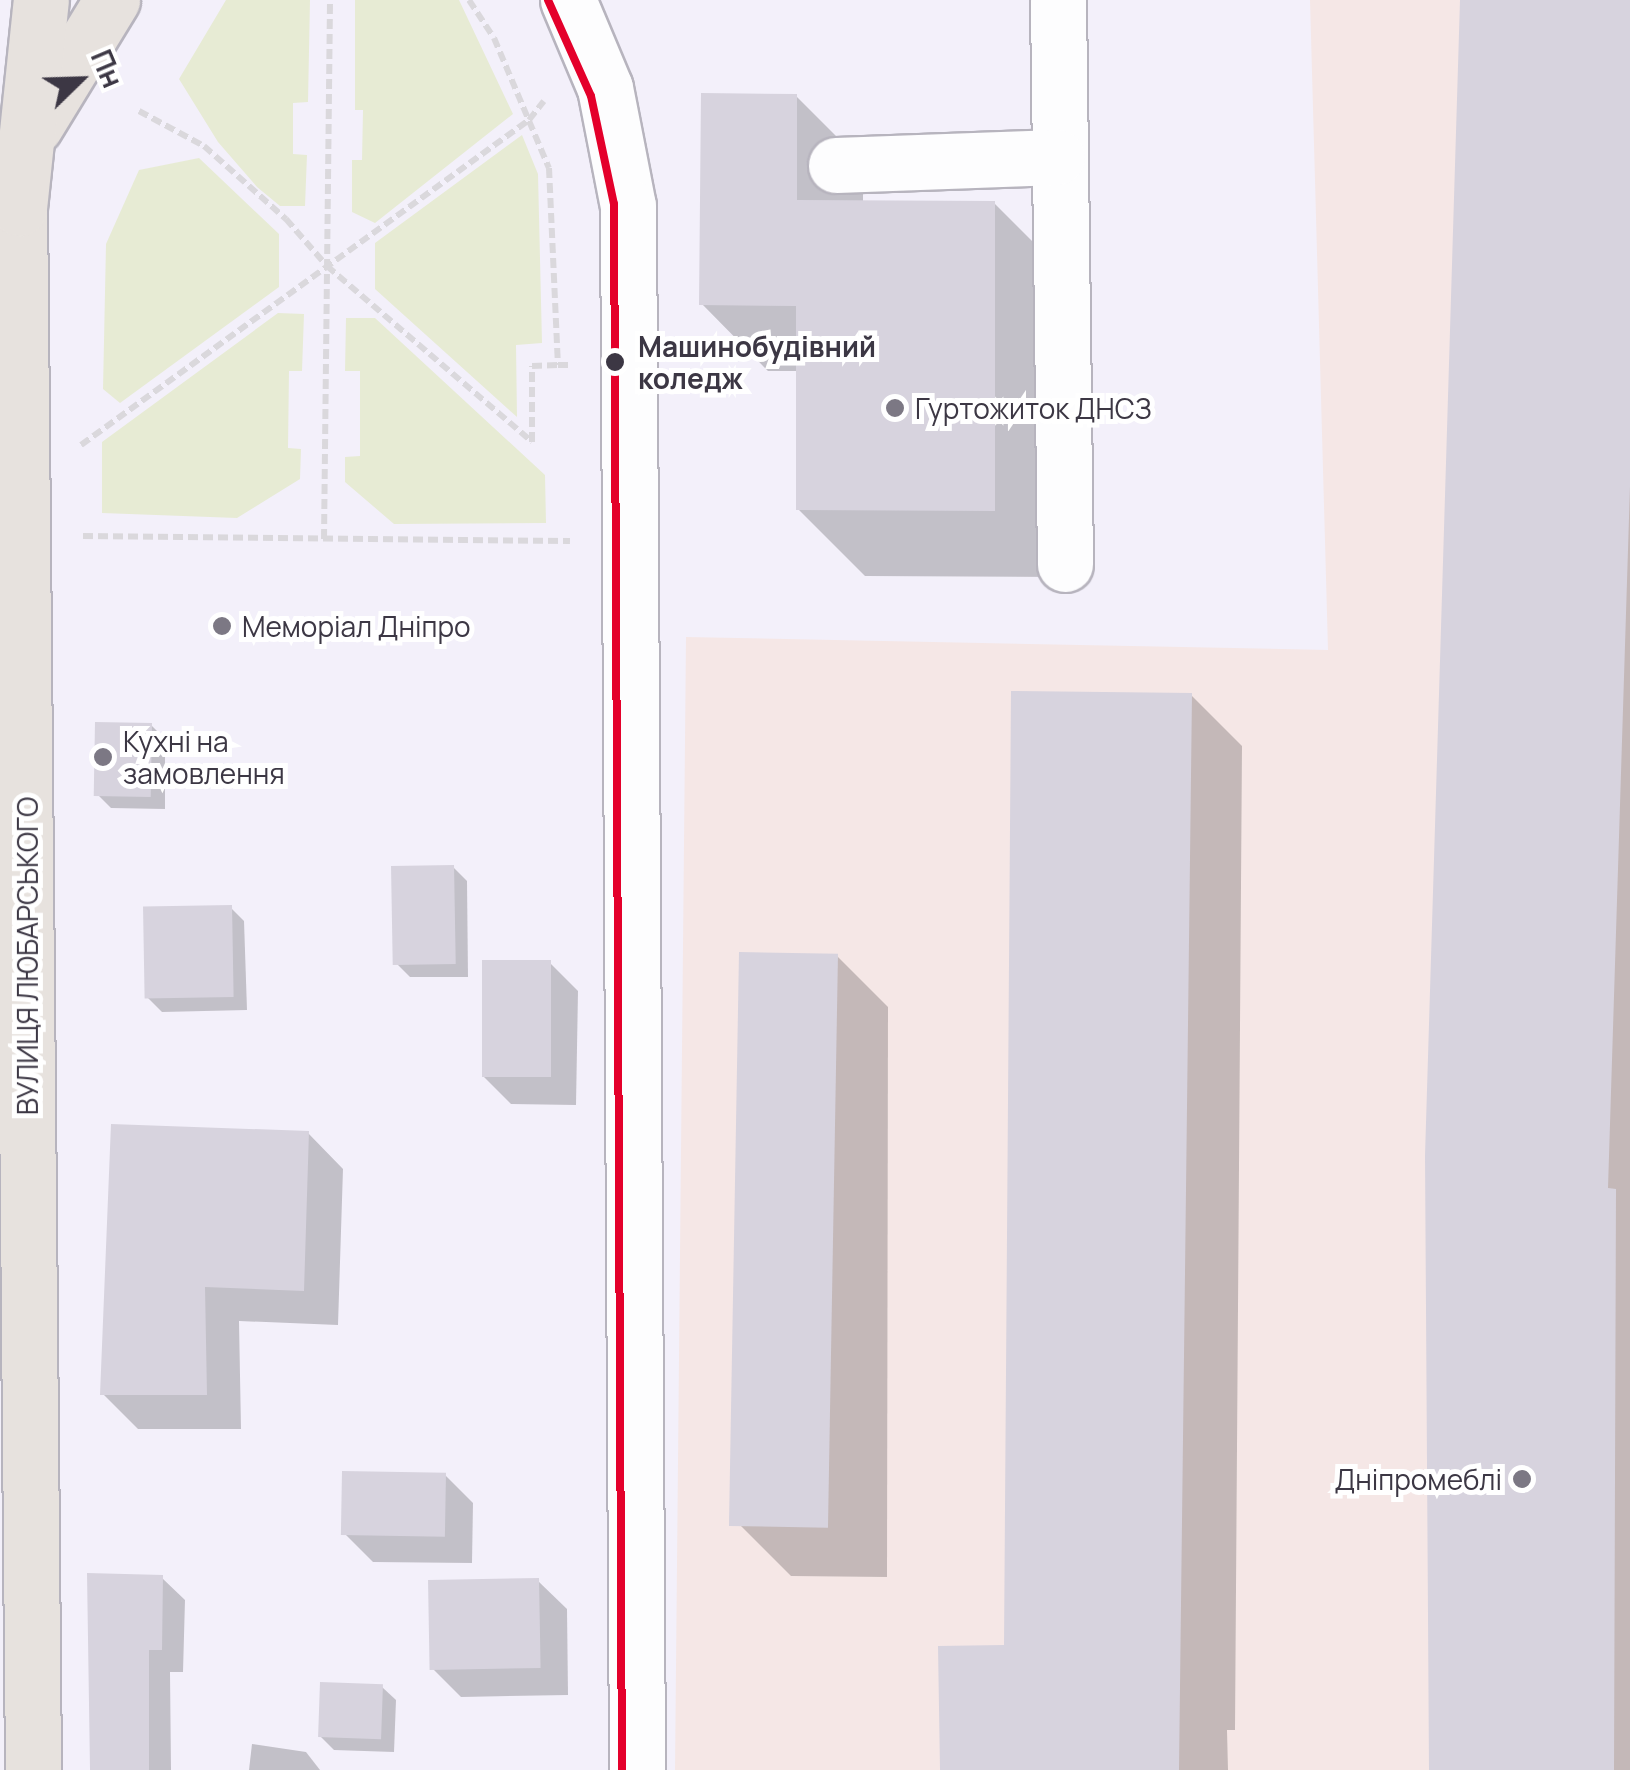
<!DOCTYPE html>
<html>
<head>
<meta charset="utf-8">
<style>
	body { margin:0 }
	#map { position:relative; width:1630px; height:1770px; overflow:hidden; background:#f3f0fa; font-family:Manrope,sans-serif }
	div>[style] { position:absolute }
	.industrial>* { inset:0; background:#f5e7e6 }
	.green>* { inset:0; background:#e7ebd4 }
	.shadow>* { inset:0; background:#0003 }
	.building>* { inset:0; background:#d7d3de; transform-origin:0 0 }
	.path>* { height:6px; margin-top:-3px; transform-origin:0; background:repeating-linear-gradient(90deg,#dad8dc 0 10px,transparent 0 15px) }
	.roads { filter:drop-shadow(2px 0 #b7b4be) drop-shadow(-2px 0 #b7b4be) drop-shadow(0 2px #b7b4be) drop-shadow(0 -2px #b7b4be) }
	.minor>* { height:55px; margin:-27.5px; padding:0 27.5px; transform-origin:27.5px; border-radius:27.5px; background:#fdfdfe }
	.major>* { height:55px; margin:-27.5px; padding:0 27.5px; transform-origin:27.5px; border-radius:27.5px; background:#e7e2de }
	.tram-1>* { height:8px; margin:-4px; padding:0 4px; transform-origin:4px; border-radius:4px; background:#e4002b }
	.dots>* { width:28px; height:28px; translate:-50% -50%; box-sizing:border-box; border:5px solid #fff; border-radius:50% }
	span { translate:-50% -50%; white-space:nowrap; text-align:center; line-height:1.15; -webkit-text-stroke:10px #fff; paint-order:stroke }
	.stop-label { font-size:28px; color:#3c3744; font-weight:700 }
	.left { translate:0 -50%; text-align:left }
	.poi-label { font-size:28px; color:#3c3744 }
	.right { translate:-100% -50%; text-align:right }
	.street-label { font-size:28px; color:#3c3744 }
	.north { position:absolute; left:30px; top:30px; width:100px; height:100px; -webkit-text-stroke:8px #fff; paint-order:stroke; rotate:67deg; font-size:28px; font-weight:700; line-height:40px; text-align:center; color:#3c3744 }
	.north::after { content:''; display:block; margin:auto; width:35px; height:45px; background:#3c3744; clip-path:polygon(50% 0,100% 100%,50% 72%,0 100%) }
</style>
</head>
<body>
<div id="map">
	<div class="industrial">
		<i style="clip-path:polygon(1310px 0,1630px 0,1630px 1770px,675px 1770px,686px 637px,1328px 650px)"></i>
	</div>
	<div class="green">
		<i style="clip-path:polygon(226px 0,310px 0,308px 102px,293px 103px,293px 154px,307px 155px,305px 206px,280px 206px,257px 187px,218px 142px,179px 79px)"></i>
		<i style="clip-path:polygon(355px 0,459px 0,513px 114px,375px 223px,352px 212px,352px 160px,362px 160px,363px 110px,355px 110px)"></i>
		<i style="clip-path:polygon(522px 135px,538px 174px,542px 343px,516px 345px,517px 417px,375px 289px,375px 243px)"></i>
		<i style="clip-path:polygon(199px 158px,279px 234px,279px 287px,120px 403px,103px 389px,106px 244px,139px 170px)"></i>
		<i style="clip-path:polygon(278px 313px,304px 314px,302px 371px,289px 371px,288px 448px,301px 449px,300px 479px,237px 518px,102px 513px,102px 442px)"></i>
		<i style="clip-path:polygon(346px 318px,375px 318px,545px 475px,546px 523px,394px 524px,345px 482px,345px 457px,360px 456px,360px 371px,345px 371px)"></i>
	</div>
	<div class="shadow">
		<i style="clip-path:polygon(1463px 0,1630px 0,1630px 1770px,1430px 1770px)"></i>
		<i style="clip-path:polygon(796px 96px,863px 163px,863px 203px,994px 203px,1061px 270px,1061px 577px,865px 576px,798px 509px,798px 371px,768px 371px,702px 304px)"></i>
		<i style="clip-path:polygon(1191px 695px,1242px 746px,1235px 1730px,1227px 1730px,1228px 1770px,943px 1770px,1006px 1648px)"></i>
		<i style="clip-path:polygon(151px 725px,165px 739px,165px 809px,111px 808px,97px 794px)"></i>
		<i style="clip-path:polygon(453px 867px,467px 881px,468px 977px,410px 977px,396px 963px)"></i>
		<i style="clip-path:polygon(231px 908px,244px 921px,247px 1010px,162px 1012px,148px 998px)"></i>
		<i style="clip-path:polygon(837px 956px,888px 1007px,887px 1577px,791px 1576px,740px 1525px)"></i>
		<i style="clip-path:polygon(550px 963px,578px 991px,576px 1105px,511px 1104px,483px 1076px)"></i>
		<i style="clip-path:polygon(308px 1133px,343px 1169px,338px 1325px,239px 1321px,241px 1429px,138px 1429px,103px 1394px)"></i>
		<i style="clip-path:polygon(445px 1475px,473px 1503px,472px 1563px,373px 1562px,345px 1534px)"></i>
		<i style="clip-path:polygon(162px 1578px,185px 1600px,183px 1672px,170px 1672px,171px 1770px,92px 1770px)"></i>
		<i style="clip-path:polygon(538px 1581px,567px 1609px,568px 1695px,461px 1697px,433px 1669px)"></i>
		<i style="clip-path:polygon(382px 1687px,396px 1700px,394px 1752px,334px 1750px,320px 1736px)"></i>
		<i style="clip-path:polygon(252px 1744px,306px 1752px,320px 1770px,249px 1770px)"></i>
	</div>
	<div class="building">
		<i style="clip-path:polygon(1460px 0,1630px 0,1630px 486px,1608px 1188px,1616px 1189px,1614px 1770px,1429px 1770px,1425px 1156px)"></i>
		<i style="clip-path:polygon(701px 93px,797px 94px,797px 200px,995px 201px,995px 511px,796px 510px,796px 306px,699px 305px)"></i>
		<i style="clip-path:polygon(1011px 691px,1192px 693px,1179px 1770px,940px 1770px,938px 1646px,1004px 1645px)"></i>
		<i style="left:95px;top:722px;width:57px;height:74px;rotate:1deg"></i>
		<i style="left:454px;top:865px;width:99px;height:63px;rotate:89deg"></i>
		<i style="left:232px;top:905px;width:92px;height:89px;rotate:89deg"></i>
		<i style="left:739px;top:952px;width:99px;height:574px;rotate:1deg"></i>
		<i style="left:482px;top:960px;width:69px;height:117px"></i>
		<i style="clip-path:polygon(111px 1124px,309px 1131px,304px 1291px,205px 1287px,207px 1395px,100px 1395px)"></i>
		<i style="left:342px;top:1471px;width:104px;height:64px;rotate:1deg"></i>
		<i style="clip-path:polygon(87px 1573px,163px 1575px,162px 1650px,149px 1650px,149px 1770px,90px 1770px)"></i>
		<i style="left:539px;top:1578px;width:90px;height:111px;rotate:89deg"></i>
		<i style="left:320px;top:1682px;width:63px;height:55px;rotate:2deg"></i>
	</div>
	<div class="path">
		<i style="left:469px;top:0;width:45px;rotate:56.7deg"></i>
		<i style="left:494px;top:38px;width:141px;rotate:67.1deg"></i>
		<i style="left:549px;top:168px;width:197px;rotate:87.4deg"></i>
		<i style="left:558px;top:365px;width:12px"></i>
		<i style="left:139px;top:111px;width:74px;rotate:28.3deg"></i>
		<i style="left:204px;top:146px;width:110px;rotate:41.7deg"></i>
		<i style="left:286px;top:219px;width:62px;rotate:48.9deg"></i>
		<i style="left:327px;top:266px;width:270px;rotate:40.6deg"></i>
		<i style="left:532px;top:442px;width:76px;rotate:-90deg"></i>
		<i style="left:532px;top:366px;width:26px;rotate:-2deg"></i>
		<i style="left:81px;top:445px;width:553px;rotate:-35.96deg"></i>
		<i style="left:529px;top:120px;width:24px;rotate:-52deg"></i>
		<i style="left:83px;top:536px;width:487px;rotate:0.6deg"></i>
		<i style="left:324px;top:539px;width:539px;rotate:-89.36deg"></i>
	</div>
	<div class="roads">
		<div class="minor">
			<i style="left:568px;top:0;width:95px;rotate:67.2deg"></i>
			<i style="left:605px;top:88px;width:120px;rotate:79deg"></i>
			<i style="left:628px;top:206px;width:1564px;rotate:89.67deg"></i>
			<i style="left:1058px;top:0;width:564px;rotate:89.29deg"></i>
			<i style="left:836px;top:165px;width:221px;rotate:-2.1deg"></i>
		</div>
		<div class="major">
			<i style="left:35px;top:126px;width:148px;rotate:-58.6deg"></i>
			<i style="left:33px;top:1770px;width:1562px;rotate:-90.51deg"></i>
			<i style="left:19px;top:208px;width:209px;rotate:-84deg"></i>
		</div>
	</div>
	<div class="tram-1">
		<i style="left:548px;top:0;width:105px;rotate:65.9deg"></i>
		<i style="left:591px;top:96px;width:110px;rotate:78deg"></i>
		<i style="left:614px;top:204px;width:1566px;rotate:89.71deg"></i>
	</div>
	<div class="dots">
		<i style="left:615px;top:362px;background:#3c3744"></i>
		<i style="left:895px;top:408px;background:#7c7884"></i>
		<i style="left:222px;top:626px;background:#7c7884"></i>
		<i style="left:103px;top:757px;background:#7c7884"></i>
		<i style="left:1522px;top:1479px;background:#7c7884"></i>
	</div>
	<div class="stop-label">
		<span class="left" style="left:638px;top:362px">Машинобудівний<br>коледж</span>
	</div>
	<div class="poi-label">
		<span class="left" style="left:915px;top:408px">Гуртожиток ДНСЗ</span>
		<span class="left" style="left:242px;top:626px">Меморіал Дніпро</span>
		<span class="left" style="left:123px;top:757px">Кухні на<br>замовлення</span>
		<span class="right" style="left:1502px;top:1479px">Дніпромеблі</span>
	</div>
	<div class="street-label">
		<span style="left:27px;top:956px;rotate:-90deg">ВУЛИЦЯ ЛЮБАРСЬКОГО</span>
	</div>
	<div class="north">Пн</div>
</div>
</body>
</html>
